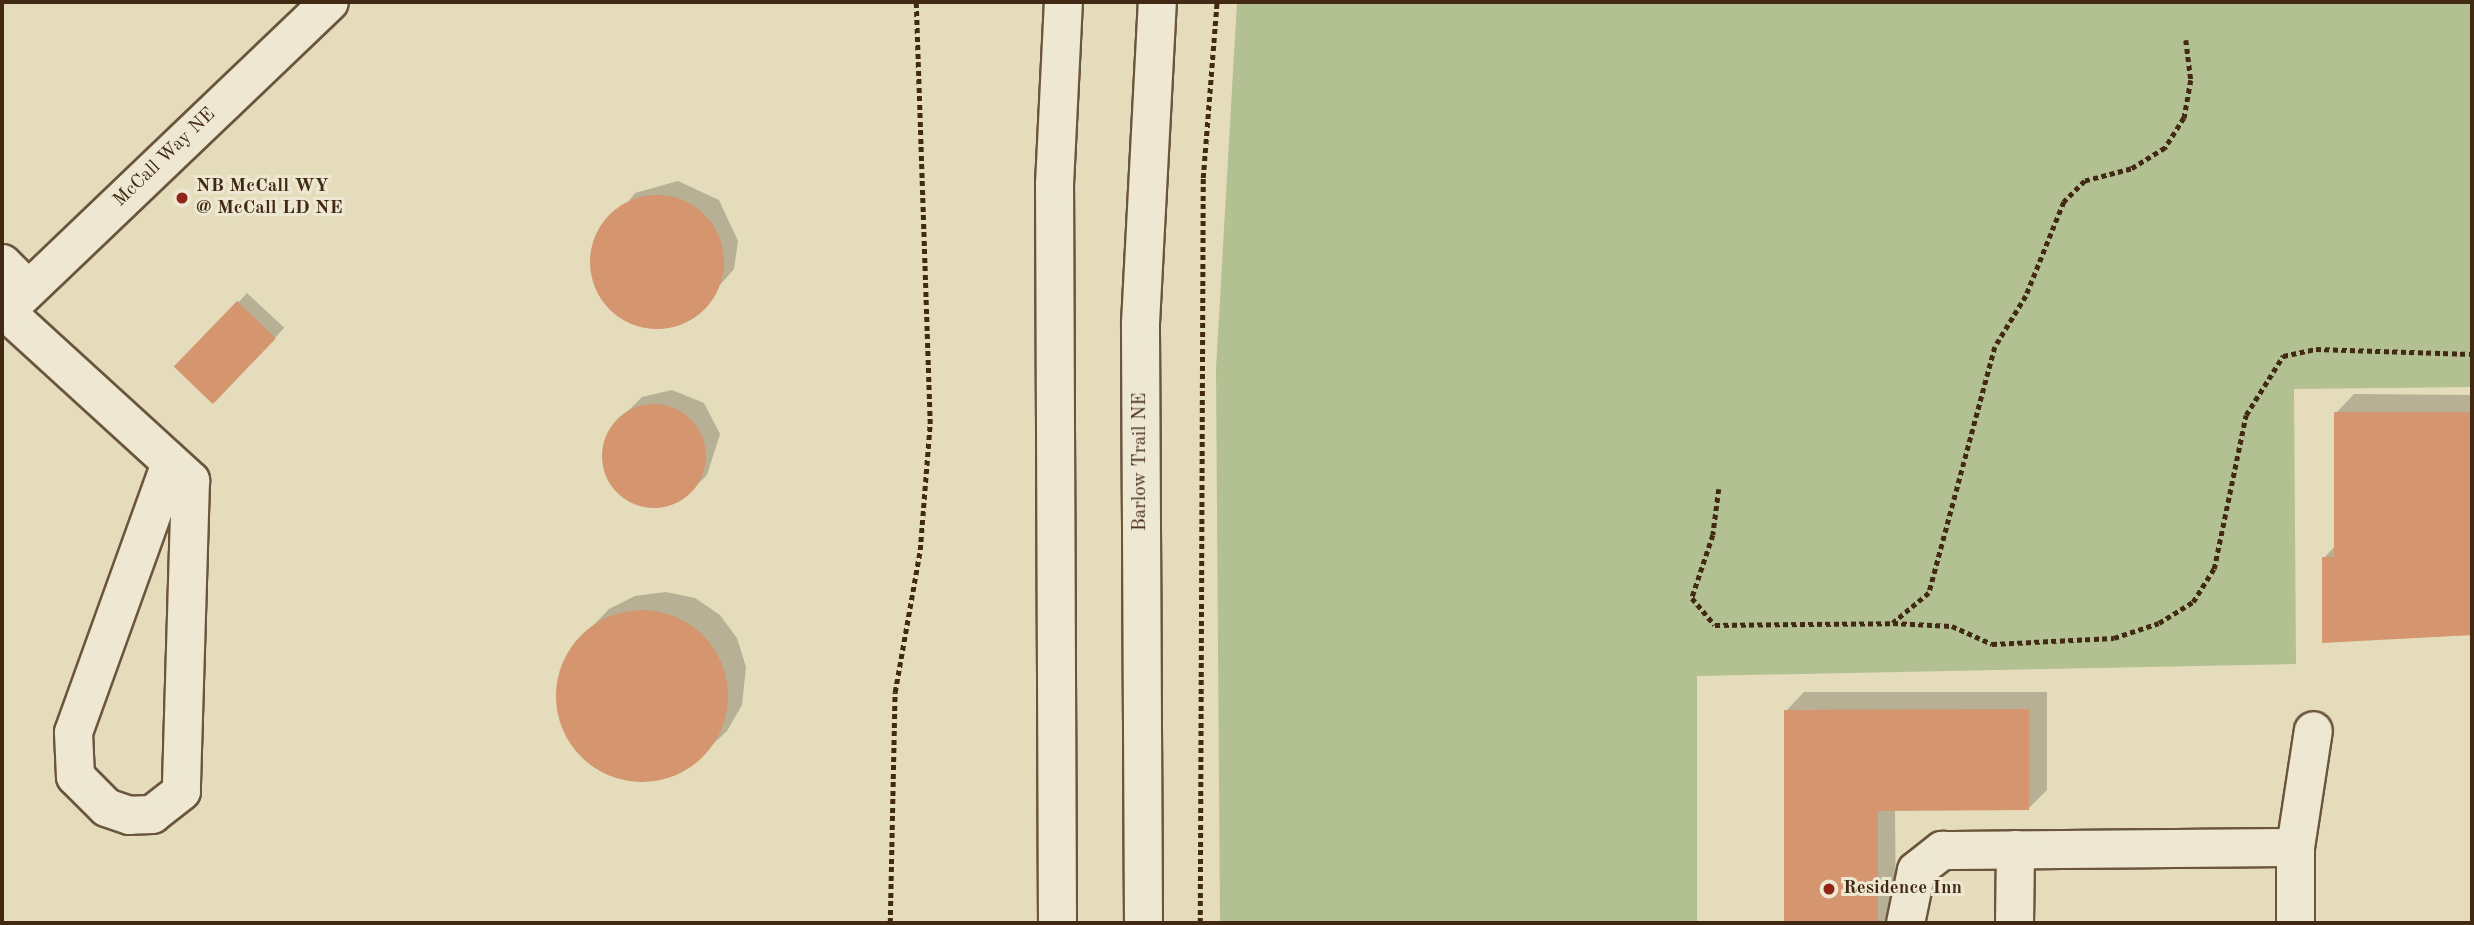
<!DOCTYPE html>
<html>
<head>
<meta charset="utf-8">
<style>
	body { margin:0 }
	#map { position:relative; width:2474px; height:925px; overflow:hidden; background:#e5dcbb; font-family:"Old Standard TT",serif }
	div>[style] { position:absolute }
	.green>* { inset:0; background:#b3c091 }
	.shadow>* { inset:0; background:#0003; transform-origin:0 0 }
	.building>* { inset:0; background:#d4956f; transform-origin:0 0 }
	.round { border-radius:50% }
	.path>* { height:4.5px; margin-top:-2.25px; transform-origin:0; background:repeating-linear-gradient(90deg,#422913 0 5px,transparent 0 8.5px) }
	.roads { filter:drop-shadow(2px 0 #6b563d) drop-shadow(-2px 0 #6b563d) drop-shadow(0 2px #6b563d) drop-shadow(0 -2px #6b563d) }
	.minor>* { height:37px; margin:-18.5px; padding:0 18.5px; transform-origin:18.5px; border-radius:18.5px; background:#eee8d3 }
	.dots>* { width:19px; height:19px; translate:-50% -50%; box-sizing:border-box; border:4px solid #eee8d3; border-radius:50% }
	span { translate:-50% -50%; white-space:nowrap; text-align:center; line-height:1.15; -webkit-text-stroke:6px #eee8d3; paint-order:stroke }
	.street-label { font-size:19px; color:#422913 }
	.poi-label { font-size:19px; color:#422913; font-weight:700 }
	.left { translate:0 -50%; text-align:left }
	.frame { position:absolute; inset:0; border:4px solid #422913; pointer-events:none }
</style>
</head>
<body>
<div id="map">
	<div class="green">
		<i style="clip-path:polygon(1237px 2px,2472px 2px,2472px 387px,2294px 389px,2296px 664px,1697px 676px,1697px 923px,1220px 923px,1216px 369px)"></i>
	</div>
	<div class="shadow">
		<i style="clip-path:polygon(678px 181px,719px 200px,738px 241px,734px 269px,690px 319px,649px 327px,627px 320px,596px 288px,594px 245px,635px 193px)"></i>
		<i style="left:247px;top:293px;width:51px;height:102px;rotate:43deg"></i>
		<i style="clip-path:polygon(672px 390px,704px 403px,720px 434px,707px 475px,692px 490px,653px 507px,621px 495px,603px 458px,614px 425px,642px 397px)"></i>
		<i style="clip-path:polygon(2354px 394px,2472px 395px,2472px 635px,2324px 641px,2324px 558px,2335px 546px,2336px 413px)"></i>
		<i style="clip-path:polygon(666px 592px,695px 598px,720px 615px,737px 638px,746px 667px,742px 705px,727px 731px,686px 769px,641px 781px,612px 776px,587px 761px,568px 738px,557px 707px,558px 678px,570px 650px,609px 609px,635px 596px)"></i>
		<i style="clip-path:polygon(1804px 692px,2047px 692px,2047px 790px,2029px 808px,1895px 809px,1896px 923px,1786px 923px,1786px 711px)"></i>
	</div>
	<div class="building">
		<i class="round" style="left:590px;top:195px;width:134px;height:134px"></i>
		<i style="left:237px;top:301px;width:54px;height:91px;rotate:44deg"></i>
		<i class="round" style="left:602px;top:404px;width:104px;height:104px"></i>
		<i style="clip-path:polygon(2334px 412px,2472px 412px,2472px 635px,2322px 643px,2322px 557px,2334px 557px)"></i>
		<i class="round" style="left:556px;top:610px;width:172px;height:172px"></i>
		<i style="clip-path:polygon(2029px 709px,2029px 810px,1878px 811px,1878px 923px,1784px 923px,1784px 710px)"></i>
	</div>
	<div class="path">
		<i style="left:2186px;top:40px;width:40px;rotate:82.9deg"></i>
		<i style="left:2191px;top:80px;width:39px;rotate:100deg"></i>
		<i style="left:2184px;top:118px;width:36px;rotate:122deg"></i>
		<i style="left:2165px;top:148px;width:40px;rotate:148deg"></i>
		<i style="left:2131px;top:169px;width:48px;rotate:165.4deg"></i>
		<i style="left:2085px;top:181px;width:30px;rotate:135deg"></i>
		<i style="left:2064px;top:202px;width:101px;rotate:112deg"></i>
		<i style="left:2026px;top:296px;width:60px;rotate:121.3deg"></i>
		<i style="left:1995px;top:347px;width:255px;rotate:105deg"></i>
		<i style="left:1929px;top:593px;width:47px;rotate:140.2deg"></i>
		<i style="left:1893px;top:623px;width:59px;rotate:2.9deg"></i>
		<i style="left:1952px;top:626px;width:44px;rotate:24.2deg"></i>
		<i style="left:1992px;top:644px;width:122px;rotate:-2.8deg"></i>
		<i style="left:2114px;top:638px;width:47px;rotate:-18.4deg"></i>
		<i style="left:2159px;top:623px;width:40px;rotate:-32deg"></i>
		<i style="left:2193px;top:602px;width:39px;rotate:-58deg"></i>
		<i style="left:2214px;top:569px;width:157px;rotate:-78.3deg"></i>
		<i style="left:2246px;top:415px;width:70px;rotate:-57.9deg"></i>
		<i style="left:2283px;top:356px;width:34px;rotate:-12deg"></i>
		<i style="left:2316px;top:349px;width:156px;rotate:1.8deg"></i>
		<i style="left:1719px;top:489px;width:46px;rotate:97.4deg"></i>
		<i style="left:1713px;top:535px;width:66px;rotate:108.4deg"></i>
		<i style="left:1692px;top:598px;width:35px;rotate:50deg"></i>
		<i style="left:1715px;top:625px;width:178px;rotate:-0.6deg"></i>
		<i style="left:890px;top:923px;width:231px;rotate:-88.8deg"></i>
		<i style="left:895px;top:692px;width:144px;rotate:-80deg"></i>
		<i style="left:920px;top:550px;width:126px;rotate:-85.5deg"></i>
		<i style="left:930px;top:424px;width:422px;rotate:-91.9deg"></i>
		<i style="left:1200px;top:923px;width:745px;rotate:-89.77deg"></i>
		<i style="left:1203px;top:178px;width:177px;rotate:-85.5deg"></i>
	</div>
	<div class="roads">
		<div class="minor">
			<i style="left:2px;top:263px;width:35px;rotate:45deg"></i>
			<i style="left:5px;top:311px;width:251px;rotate:42.4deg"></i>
			<i style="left:190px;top:480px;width:311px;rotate:91.7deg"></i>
			<i style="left:181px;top:791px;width:37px;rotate:142deg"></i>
			<i style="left:152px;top:814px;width:23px;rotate:178deg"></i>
			<i style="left:129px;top:815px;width:24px;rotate:-161deg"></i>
			<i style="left:106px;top:807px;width:44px;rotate:-135deg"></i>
			<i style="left:75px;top:776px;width:44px;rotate:-92.6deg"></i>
			<i style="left:73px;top:732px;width:286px;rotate:-70.2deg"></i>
			<i style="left:2px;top:314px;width:452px;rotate:-43.7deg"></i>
			<i style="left:2295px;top:847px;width:118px;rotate:-81.3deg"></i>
			<i style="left:1057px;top:923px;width:739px;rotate:-90.23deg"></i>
			<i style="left:1054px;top:184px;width:182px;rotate:-87.2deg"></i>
			<i style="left:1143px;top:923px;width:600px;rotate:-90.29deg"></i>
			<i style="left:1140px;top:323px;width:321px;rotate:-87deg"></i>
			<i style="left:1905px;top:923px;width:54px;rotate:-78.3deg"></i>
			<i style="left:1916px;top:870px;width:33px;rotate:-38deg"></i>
			<i style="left:1942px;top:850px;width:353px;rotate:-0.5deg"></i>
			<i style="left:2295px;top:847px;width:76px;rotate:90deg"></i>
			<i style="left:2014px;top:923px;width:74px;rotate:-89.2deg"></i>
		</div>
	</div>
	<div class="dots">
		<i style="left:182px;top:198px;background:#8f2418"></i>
		<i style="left:1829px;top:889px;background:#8f2418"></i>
	</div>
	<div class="street-label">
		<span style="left:165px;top:158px;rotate:-44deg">McCall Way NE</span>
		<span style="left:1141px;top:462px;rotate:-90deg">Barlow Trail NE</span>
	</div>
	<div class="poi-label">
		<span class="left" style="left:196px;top:198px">NB McCall WY<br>@ McCall LD NE</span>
		<span class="left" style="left:1843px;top:889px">Residence Inn</span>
	</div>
	<div class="frame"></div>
</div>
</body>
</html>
